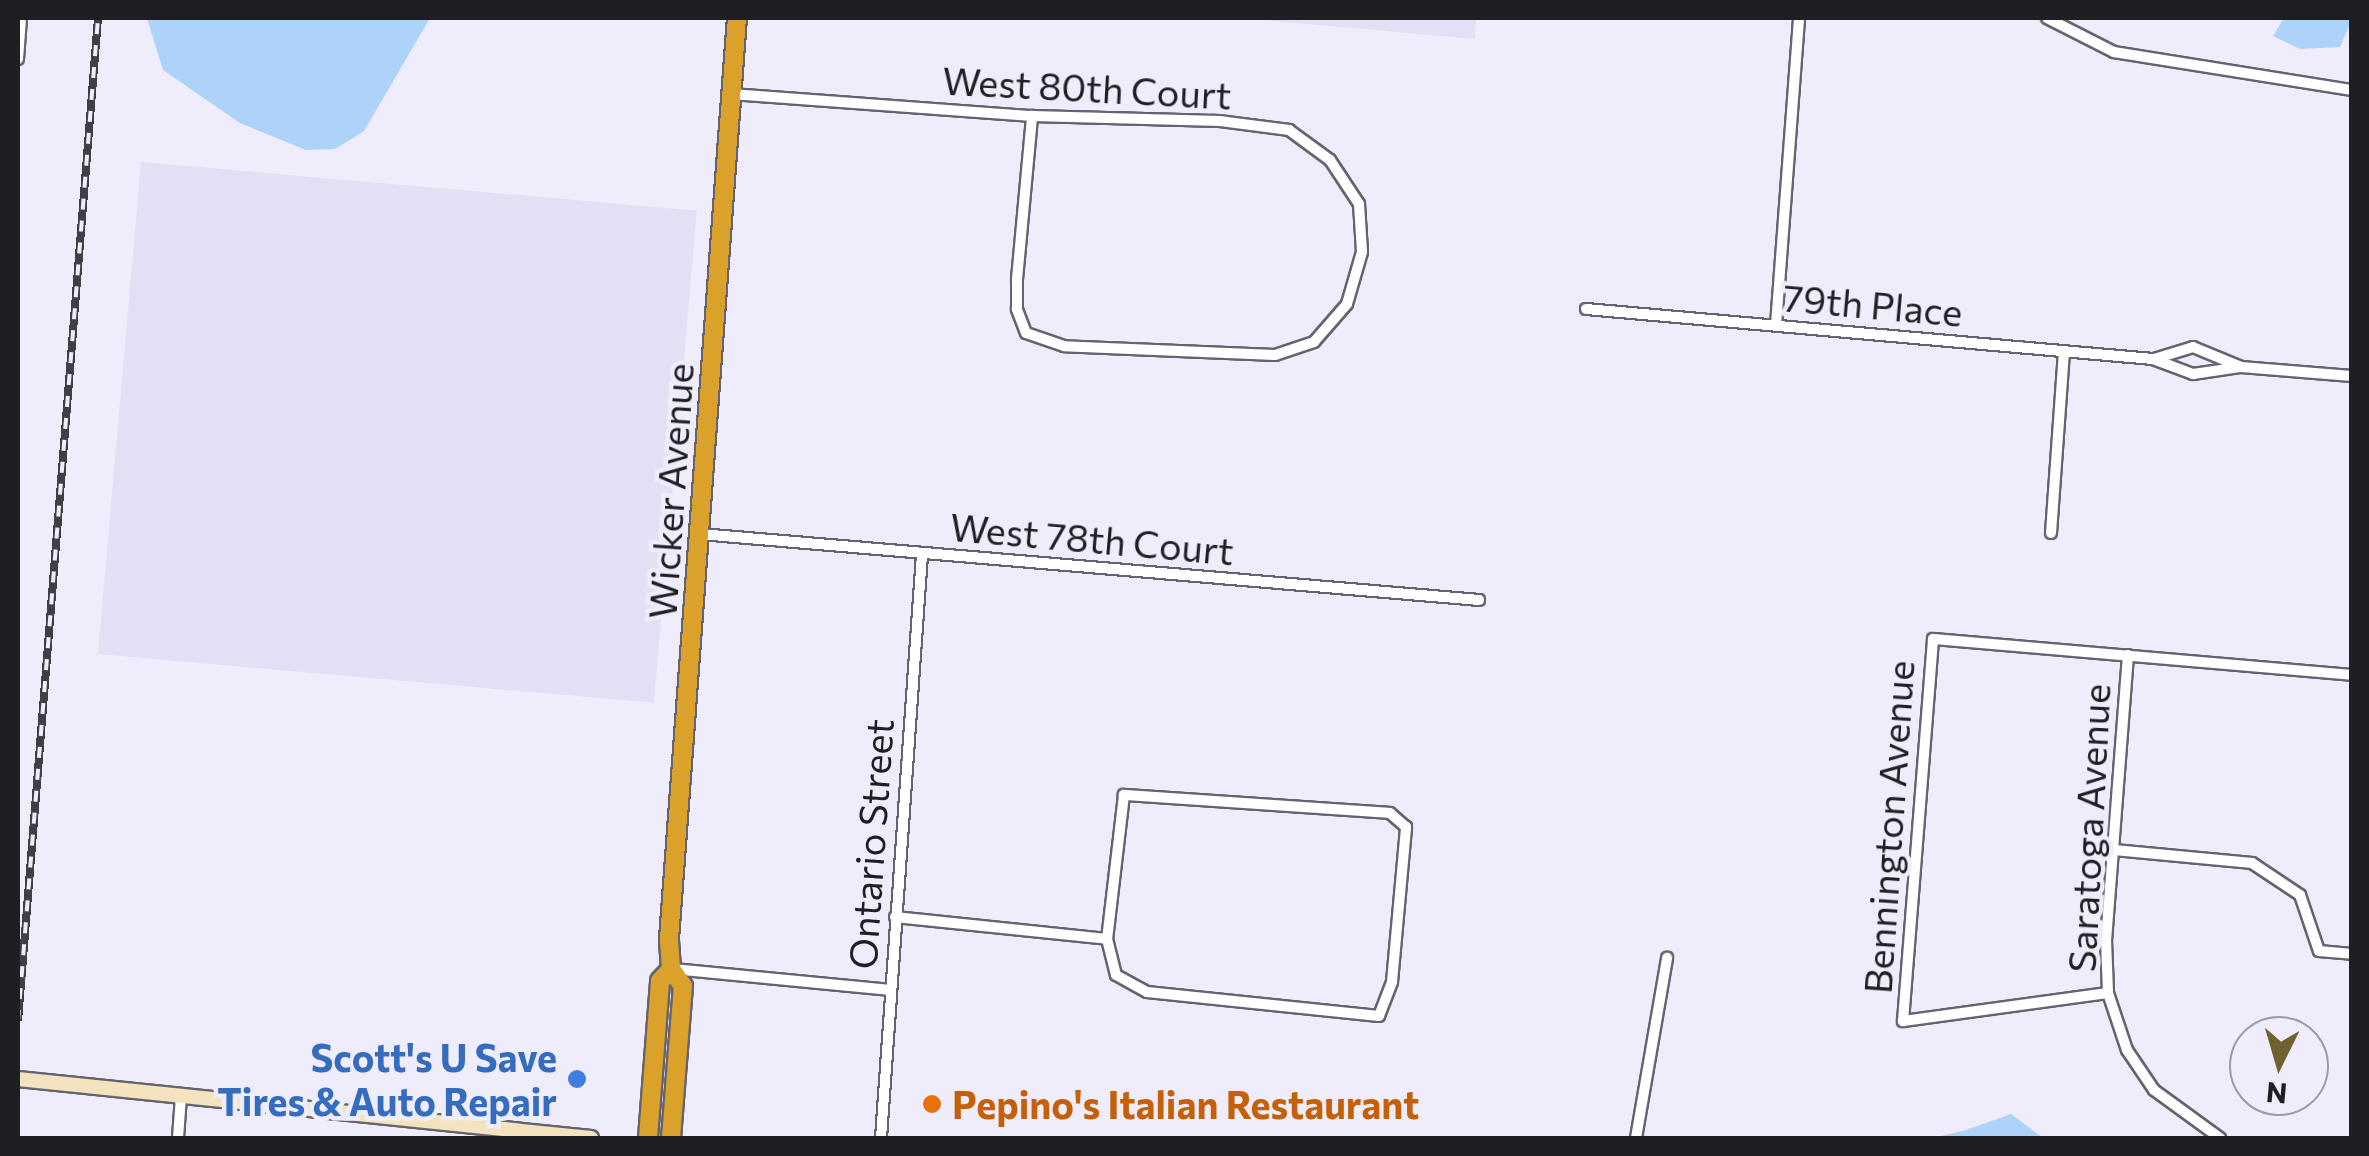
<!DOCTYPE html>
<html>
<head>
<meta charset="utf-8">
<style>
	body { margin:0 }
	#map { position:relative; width:2369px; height:1156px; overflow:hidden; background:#efedfb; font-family:Commissioner,sans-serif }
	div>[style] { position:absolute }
	.built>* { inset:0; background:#e3dff4; transform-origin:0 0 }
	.water>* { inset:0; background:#add3f9 }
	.roads { filter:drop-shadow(2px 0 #666370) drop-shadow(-2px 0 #666370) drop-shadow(0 2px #666370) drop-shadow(0 -2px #666370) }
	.street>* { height:10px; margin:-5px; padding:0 5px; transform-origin:5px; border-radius:5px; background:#fff }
	.secondary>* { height:14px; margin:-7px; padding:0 7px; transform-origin:7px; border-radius:7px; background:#f4e3bf }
	.highway>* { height:18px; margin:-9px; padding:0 9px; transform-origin:9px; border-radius:9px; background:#dba22b }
	.rail>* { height:8px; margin-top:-4px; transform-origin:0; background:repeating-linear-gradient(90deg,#efedfb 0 11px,#403f45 0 22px); box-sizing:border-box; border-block:2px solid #403f45 }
	.dots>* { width:28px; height:28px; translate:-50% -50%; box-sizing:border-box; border:5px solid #efedfb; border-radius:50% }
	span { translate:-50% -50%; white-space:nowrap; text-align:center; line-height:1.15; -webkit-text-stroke:9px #efedfb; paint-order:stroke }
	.street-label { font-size:38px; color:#1f1e23 }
	.shop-label { font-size:38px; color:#366cbe; font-weight:700 }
	.right { translate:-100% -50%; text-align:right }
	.food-label { font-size:38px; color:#c56008; font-weight:700 }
	.left { translate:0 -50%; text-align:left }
	.frame { position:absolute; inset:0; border:20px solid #1f1e23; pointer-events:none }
	.north { position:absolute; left:2229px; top:1016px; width:100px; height:100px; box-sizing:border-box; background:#efedfb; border:2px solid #9c9aa5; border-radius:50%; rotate:185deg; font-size:28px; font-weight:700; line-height:40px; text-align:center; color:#1f1e23 }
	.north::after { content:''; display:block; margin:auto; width:35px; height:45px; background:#70612f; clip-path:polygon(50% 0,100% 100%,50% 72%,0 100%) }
</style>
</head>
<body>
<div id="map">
	<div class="built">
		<i style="clip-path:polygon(1239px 18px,1476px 18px,1475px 39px)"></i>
		<i style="left:141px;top:162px;width:558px;height:494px;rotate:5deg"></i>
	</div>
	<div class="water">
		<i style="clip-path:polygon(147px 18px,430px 18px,364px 131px,335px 149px,306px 150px,240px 123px,163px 70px)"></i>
		<i style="clip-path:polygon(2284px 18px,2351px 18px,2352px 20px,2340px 47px,2300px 49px,2273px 36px)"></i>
		<i style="clip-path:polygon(2011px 1114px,2043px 1138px,1932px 1138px,1966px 1130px)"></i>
	</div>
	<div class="roads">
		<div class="street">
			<i style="left:2047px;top:18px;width:75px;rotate:26.9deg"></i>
			<i style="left:2114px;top:52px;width:241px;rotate:9.1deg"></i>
			<i style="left:18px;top:59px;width:41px;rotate:-85.8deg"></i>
			<i style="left:731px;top:94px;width:302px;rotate:4.2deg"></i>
			<i style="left:1032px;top:116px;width:188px;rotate:1.5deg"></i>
			<i style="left:1220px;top:121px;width:70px;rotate:7.4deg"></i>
			<i style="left:1289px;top:130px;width:51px;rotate:36.2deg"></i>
			<i style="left:1330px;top:160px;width:53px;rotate:56.6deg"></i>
			<i style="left:1359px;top:204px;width:48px;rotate:86.4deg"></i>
			<i style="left:1362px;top:252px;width:54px;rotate:106.1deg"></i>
			<i style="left:1347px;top:304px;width:50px;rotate:131deg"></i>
			<i style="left:1314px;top:342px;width:41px;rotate:161.6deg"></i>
			<i style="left:1275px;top:355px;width:211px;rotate:-177.6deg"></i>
			<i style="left:1064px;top:346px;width:40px;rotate:-161.1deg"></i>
			<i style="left:1026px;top:333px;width:26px;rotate:-111deg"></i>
			<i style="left:1017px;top:309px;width:30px;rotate:-90deg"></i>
			<i style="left:1017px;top:279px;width:164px;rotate:-84.7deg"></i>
			<i style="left:1586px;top:309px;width:569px;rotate:5.04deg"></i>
			<i style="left:2153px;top:359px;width:43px;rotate:20.6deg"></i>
			<i style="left:2193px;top:374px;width:49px;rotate:-8.3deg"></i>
			<i style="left:2241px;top:367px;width:111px;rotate:4.6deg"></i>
			<i style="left:1776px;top:325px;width:308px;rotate:-85.7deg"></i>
			<i style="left:2154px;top:359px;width:41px;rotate:-17.1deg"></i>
			<i style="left:2193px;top:347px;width:52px;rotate:22.6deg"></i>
			<i style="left:2051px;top:533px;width:182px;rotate:-85.9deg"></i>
			<i style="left:700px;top:534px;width:782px;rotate:4.84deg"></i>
			<i style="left:2128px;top:655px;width:286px;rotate:94.4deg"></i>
			<i style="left:2106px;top:940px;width:53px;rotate:87.8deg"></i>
			<i style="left:2108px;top:993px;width:60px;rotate:71.6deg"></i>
			<i style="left:2127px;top:1050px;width:48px;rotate:56deg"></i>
			<i style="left:2154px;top:1090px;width:82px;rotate:36deg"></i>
			<i style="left:2114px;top:850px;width:139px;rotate:5.4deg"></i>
			<i style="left:2252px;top:863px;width:58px;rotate:33.7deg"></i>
			<i style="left:2300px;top:895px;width:59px;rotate:71.3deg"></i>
			<i style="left:2319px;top:951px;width:33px;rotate:5deg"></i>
			<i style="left:895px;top:917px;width:213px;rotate:5.9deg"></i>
			<i style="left:1107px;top:939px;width:37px;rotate:76deg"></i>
			<i style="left:1116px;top:975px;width:35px;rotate:29deg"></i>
			<i style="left:1147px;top:992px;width:233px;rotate:5.9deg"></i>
			<i style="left:1379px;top:1016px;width:36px;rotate:-69deg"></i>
			<i style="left:1392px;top:982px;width:156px;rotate:-84.8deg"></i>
			<i style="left:1406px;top:827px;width:21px;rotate:-139deg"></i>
			<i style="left:1390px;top:813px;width:267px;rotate:-176.1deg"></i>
			<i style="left:1124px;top:795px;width:145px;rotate:96.7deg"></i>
			<i style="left:673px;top:969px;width:219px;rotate:5.5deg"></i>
			<i style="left:2108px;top:993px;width:207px;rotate:172.2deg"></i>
			<i style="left:1903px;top:1021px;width:383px;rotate:-85.5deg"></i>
			<i style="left:1933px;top:639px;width:421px;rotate:4.9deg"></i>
			<i style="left:178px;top:1138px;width:42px;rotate:-85.9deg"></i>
			<i style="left:881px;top:1138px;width:584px;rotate:-85.98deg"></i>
			<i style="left:1636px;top:1138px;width:183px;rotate:-80.2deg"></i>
		</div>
		<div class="secondary">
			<i style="left:18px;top:1079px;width:576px;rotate:5.88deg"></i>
		</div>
		<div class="highway">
			<i style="left:648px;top:1138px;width:157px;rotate:-85.6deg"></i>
			<i style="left:660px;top:981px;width:16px;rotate:-47deg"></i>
			<i style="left:671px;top:1138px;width:152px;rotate:-85.5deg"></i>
			<i style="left:683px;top:986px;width:21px;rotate:-125deg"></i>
			<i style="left:671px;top:969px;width:30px;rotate:-94deg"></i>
			<i style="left:669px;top:939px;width:924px;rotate:-85.78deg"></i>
		</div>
	</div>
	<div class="rail">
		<i style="left:18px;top:1021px;width:1006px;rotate:-85.44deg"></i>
	</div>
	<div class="dots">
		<i style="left:577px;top:1079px;background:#3f7fe0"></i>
		<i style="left:932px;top:1104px;background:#e8710a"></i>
	</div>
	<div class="street-label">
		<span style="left:1087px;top:87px;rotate:3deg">West 80th Court</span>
		<span style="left:1873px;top:304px;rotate:5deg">79th Place</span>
		<span style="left:670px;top:491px;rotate:-86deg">Wicker Avenue</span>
		<span style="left:1092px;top:538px;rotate:5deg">West 78th Court</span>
		<span style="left:1888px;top:827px;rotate:-86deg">Bennington Avenue</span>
		<span style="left:2088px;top:828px;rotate:-87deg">Saratoga Avenue</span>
		<span style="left:870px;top:844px;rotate:-86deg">Ontario Street</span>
	</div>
	<div class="shop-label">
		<span class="right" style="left:557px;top:1079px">Scott's U Save<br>Tires &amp; Auto Repair</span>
	</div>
	<div class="food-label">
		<span class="left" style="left:952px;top:1104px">Pepino's Italian Restaurant</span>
	</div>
	<div class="frame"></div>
	<div class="north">N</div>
</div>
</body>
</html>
